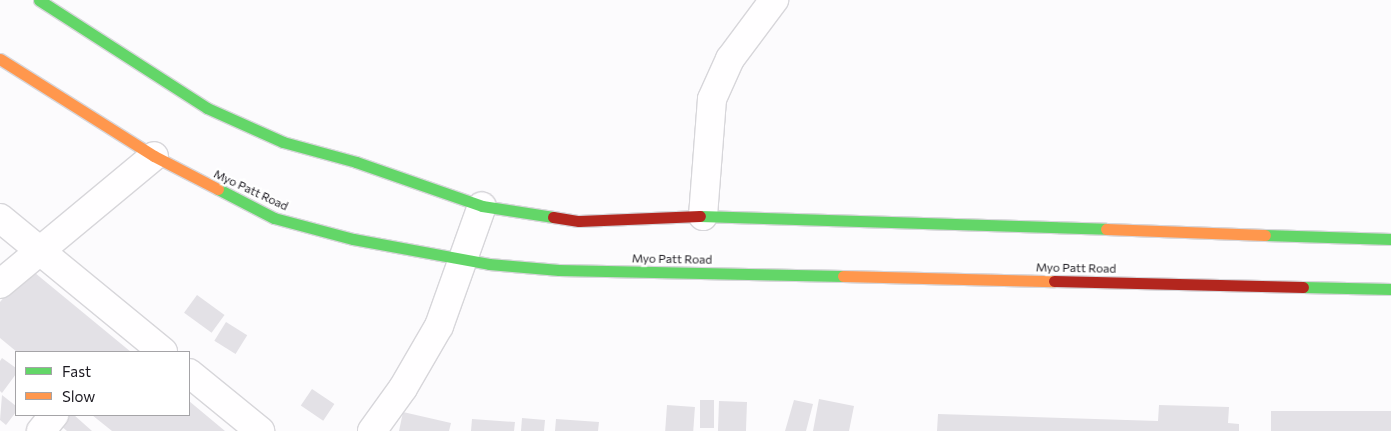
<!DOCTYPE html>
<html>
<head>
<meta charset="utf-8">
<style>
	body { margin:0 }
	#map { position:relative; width:1391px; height:431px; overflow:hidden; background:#fcfbfd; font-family:Commissioner,sans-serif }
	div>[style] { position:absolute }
	.building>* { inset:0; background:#e3e1e6; transform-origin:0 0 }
	.roads { filter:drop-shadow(1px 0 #d7d6da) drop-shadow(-1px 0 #d7d6da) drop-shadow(0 1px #d7d6da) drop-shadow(0 -1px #d7d6da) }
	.street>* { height:28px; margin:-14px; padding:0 14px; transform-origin:14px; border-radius:14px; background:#fffeff }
	.fast>* { height:11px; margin:-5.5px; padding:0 5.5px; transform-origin:5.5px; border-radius:5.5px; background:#63d668 }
	.slow>* { height:11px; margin:-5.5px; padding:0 5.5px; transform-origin:5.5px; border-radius:5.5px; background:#ff974d }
	.jam>* { height:11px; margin:-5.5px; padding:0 5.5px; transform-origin:5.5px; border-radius:5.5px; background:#b3261e }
	span { translate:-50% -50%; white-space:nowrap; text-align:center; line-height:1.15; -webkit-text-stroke:4.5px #fff; paint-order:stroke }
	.street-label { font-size:12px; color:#1d1b22 }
	.legend { position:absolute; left:15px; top:351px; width:175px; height:65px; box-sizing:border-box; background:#fff; border:1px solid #a5a4a7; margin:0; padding:6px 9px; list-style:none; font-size:15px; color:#1d1b22 }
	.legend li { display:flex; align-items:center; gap:10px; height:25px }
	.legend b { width:25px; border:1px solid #a5a4a7 }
</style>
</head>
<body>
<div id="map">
	<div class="building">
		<i style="clip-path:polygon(29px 268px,131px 352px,17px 352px,0 338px,0 302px)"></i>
		<i style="left:197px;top:295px;width:34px;height:22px;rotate:36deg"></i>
		<i style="left:226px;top:322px;width:25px;height:22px;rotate:32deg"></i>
		<i style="clip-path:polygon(2px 358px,16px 368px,16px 374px,2px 393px,0 391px,0 361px)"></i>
		<i style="left:312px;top:389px;width:27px;height:20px;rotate:34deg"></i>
		<i style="clip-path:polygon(2px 395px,16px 406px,16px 412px,6px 425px,0 420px)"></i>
		<i style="clip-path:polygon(819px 399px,854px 406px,849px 431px,813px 431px)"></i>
		<i style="left:700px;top:400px;width:14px;height:28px"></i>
		<i style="clip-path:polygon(794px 400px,813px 404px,806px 431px,785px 431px)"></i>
		<i style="clip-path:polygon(189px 401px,225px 431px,112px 431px,92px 415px,189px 415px)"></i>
		<i style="left:719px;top:401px;width:28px;height:30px;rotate:2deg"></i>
		<i style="left:667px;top:405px;width:28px;height:26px;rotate:4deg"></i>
		<i style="clip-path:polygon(1159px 405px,1229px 407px,1228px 423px,1239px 424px,1239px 431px,937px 431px,938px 414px,1158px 421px)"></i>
		<i style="left:1271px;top:411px;width:120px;height:20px"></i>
		<i style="clip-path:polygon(403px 412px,451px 423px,449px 431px,399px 431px)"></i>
		<i style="clip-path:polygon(70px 415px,74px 415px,92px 431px,67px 431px,61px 426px)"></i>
		<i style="clip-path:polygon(522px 418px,545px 420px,544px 431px,521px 431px)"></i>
		<i style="clip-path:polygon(472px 419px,515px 422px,514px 431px,471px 431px)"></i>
		<i style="clip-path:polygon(556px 419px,599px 422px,598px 431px,555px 431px)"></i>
	</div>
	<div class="roads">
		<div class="street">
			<i style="left:703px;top:216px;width:117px;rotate:-85.6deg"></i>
			<i style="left:712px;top:99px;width:44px;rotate:-65.8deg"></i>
			<i style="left:730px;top:59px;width:74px;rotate:-53.3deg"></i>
			<i style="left:0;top:218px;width:211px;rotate:39.4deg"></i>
			<i style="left:0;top:284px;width:200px;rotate:-39.7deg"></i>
			<i style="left:189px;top:373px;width:92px;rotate:39.2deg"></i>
			<i style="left:41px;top:431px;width:21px;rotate:-51deg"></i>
			<i style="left:372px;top:431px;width:53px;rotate:-54.2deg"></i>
			<i style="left:403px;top:388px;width:72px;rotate:-59.9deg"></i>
			<i style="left:439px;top:326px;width:127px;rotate:-70.3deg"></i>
		</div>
		<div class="fast">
			<i style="left:39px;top:0;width:200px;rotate:32.7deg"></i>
			<i style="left:207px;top:108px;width:83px;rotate:24.1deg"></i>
			<i style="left:283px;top:142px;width:76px;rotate:15.3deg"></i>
			<i style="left:356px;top:162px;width:133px;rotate:19.2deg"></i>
			<i style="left:482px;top:206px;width:72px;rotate:8.8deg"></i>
			<i style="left:218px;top:189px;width:63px;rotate:27.4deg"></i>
			<i style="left:274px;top:218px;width:82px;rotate:14.9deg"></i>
			<i style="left:353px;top:239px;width:138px;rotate:10.4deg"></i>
			<i style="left:489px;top:264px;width:70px;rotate:4.9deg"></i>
			<i style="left:559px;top:270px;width:284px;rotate:1.2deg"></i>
			<i style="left:700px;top:216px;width:406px;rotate:1.8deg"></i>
			<i style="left:1265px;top:235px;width:126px;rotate:1.8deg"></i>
			<i style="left:1303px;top:287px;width:88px;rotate:1.3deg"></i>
		</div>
		<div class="slow">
			<i style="left:0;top:59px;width:182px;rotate:32.2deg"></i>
			<i style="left:154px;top:156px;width:72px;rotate:27.3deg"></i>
			<i style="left:1106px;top:229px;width:159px;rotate:2.2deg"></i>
			<i style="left:843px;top:276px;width:211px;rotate:1.4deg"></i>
		</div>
		<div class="jam">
			<i style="left:553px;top:217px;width:26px;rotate:9deg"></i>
			<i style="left:579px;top:221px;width:121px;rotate:-2.4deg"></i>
			<i style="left:1054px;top:281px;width:249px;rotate:1.4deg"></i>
		</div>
	</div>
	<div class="street-label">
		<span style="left:251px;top:190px;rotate:25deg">Myo Patt Road</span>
		<span style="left:672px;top:259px;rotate:1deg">Myo Patt Road</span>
		<span style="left:1076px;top:268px;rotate:1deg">Myo Patt Road</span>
	</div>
	<ul class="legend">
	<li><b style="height:6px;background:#63d668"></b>Fast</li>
	<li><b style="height:6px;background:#ff974d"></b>Slow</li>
	</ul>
</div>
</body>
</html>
